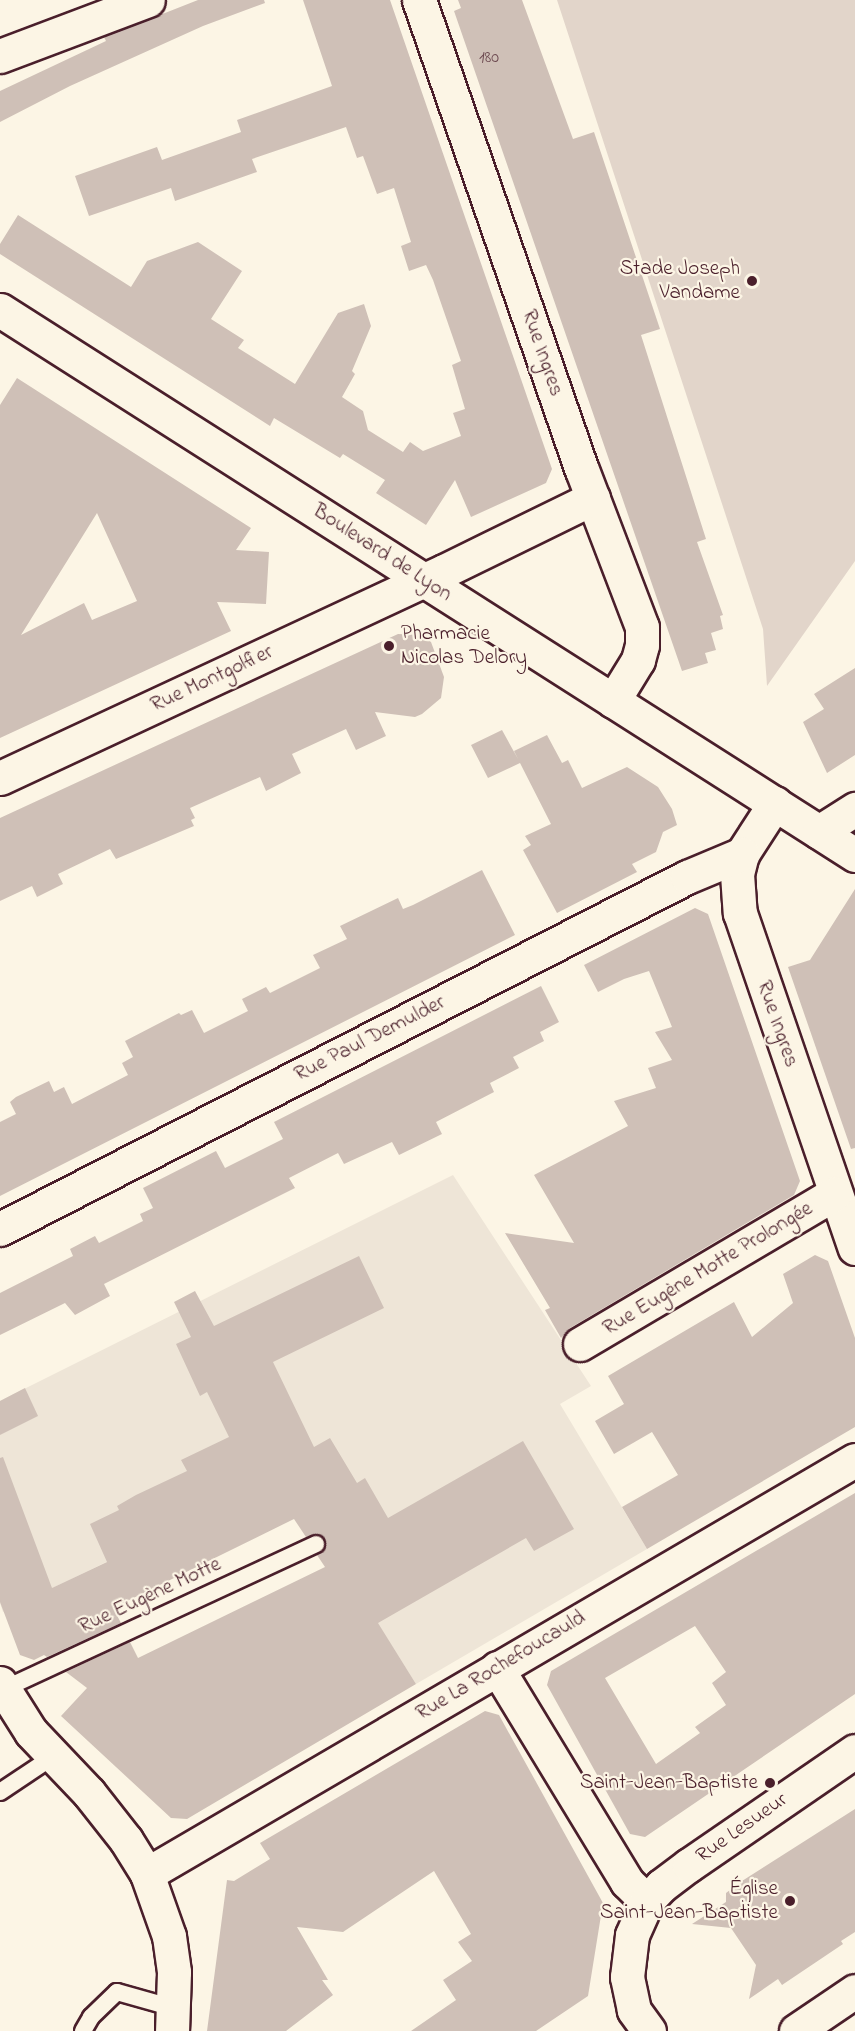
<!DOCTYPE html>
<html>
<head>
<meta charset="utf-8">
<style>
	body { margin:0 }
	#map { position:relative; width:855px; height:2031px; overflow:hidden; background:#fcf5e5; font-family:"Indie Flower",sans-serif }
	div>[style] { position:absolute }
	.built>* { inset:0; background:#eee5d7 }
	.green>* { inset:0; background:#e2d5ca }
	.building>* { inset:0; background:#cfc0b7 }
	.roads { filter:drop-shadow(2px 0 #4a1f2b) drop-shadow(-2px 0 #4a1f2b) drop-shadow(0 2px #4a1f2b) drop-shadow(0 -2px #4a1f2b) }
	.service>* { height:16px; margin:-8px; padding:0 8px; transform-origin:8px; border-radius:8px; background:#fcf5e5 }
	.minor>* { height:33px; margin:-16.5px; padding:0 16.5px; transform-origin:16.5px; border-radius:16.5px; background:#fcf5e5 }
	.tertiary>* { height:33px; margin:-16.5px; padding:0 16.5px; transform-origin:16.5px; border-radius:16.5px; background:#fcf5e5 }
	.dots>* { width:16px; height:16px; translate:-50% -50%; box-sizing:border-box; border:3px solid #fcf5e5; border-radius:50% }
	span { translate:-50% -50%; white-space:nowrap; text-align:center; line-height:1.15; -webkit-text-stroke:4.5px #fcf5e5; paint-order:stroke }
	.number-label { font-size:18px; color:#6b474e }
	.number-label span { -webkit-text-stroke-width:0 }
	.poi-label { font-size:21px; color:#4a1f2b }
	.right { translate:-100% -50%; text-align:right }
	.left { translate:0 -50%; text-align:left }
	.street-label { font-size:21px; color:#4a1f2b }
</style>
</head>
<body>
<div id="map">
	<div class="built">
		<i style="clip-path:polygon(453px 1175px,591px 1386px,560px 1404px,647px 1549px,416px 1684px,307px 1512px,158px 1537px,3px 1612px,0 1603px,0 1401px)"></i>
	</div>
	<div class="green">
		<i style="clip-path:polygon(557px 0,855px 0,855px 561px,767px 686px,763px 629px)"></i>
	</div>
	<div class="building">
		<i style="clip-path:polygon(198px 0,264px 0,265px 3px,203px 26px,70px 86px,0 122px,0 91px,106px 41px,104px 37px)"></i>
		<i style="clip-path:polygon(303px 0,390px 0,552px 469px,546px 483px,471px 517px,455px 480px,426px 525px,376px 493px,385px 480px,343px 454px,340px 458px,274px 418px,270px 426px,0 254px,0 244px,18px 215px,131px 287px,147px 261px,198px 242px,242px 271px,211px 319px,244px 340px,238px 348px,295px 384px,338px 313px,364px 304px,371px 326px,352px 371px,355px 374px,342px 397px,363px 411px,368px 430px,403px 452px,410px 442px,423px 451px,461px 436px,453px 413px,465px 409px,452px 365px,461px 361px,433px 280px,426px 265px,409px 271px,401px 246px,411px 242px,394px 188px,377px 194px,363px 156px,357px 158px,346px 127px,252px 159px,257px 172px,175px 201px,171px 188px,89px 216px,75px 176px,157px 147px,162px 160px,241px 132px,237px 120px,332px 86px)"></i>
		<i style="clip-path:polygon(458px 0,522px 0,573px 139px,594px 132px,660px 329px,641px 335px,706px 539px,697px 542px,723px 615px,720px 616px,723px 629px,711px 633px,716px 650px,705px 653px,708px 663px,682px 671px,454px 11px,461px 8px)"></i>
		<i style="clip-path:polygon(evenodd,17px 378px,251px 528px,236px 550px,269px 552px,266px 604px,217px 602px,231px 631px,0 738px,0 405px,17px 378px,97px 513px,137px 601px,92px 620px,84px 603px,21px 635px,97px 513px)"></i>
		<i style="clip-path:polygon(398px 634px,420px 635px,431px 642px,444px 677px,441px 698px,422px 714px,415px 717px,375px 712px,386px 736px,356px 750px,346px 729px,292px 754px,301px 773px,266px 791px,260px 777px,190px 808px,195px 818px,191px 820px,194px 826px,116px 859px,110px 849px,58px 874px,63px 884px,37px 897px,32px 886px,0 901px,0 818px)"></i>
		<i style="clip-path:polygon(855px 668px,855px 755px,827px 773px,803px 722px,824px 709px,814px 694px)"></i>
		<i style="clip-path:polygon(502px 730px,518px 759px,514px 751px,547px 735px,562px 763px,568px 760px,582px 788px,627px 767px,658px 787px,672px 809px,677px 825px,663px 832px,656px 852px,632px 864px,637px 872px,557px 913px,523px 850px,531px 845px,525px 836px,551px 824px,520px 763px,488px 778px,471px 745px)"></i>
		<i style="clip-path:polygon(482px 870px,515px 935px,0 1196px,0 1122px,16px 1114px,10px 1102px,16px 1097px,49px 1081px,54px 1092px,64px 1087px,72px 1104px,128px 1075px,122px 1063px,133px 1057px,125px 1041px,179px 1013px,181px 1015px,192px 1010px,204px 1033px,248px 1011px,242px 999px,266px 987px,270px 993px,320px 968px,313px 955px,347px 939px,340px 926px,398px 898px,403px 909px,413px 905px)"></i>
		<i style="clip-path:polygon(855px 889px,855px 1148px,851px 1149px,788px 967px,810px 960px)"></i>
		<i style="clip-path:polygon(695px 908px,708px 914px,800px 1181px,794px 1195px,570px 1328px,561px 1338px,545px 1310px,550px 1308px,505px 1233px,574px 1243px,534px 1175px,628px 1126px,614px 1101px,656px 1088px,648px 1068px,672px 1060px,655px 1032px,672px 1027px,649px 971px,624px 979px,598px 992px,584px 965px)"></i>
		<i style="clip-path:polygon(541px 986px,559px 1022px,540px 1032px,544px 1041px,513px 1057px,519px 1068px,490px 1083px,494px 1092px,436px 1122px,442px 1134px,399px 1155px,392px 1142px,344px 1164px,338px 1153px,289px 1178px,295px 1188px,104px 1284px,110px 1296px,75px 1315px,65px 1303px,0 1335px,0 1293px,73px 1256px,70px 1249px,95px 1236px,99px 1243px,143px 1221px,140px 1214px,153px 1208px,143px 1188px,216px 1151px,225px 1168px,283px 1139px,274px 1122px)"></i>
		<i style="clip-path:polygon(815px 1255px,828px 1261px,855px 1338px,855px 1427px,647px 1549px,622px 1507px,678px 1475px,652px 1432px,614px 1454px,595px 1421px,624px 1404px,608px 1376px,734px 1302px,752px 1337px,793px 1303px,783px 1274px)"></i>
		<i style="clip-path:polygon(359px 1256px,384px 1308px,273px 1362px,314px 1447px,330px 1438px,357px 1483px,365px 1478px,388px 1518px,523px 1441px,574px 1529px,534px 1551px,526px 1538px,378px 1623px,416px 1684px,187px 1819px,171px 1818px,61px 1716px,87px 1688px,66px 1672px,130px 1642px,138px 1658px,325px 1567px,317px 1555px,325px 1550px,325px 1539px,318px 1534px,306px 1537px,294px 1519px,113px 1608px,121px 1623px,47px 1657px,44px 1655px,34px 1660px,20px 1655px,0 1602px,0 1458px,3px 1457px,52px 1588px,107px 1562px,90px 1524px,119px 1510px,117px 1506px,136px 1495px,187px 1471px,181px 1460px,229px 1437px,207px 1392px,200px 1396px,176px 1344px,191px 1337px,174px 1302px,195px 1291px,214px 1326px)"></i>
		<i style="clip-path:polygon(25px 1388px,38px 1416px,0 1435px,0 1401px)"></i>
		<i style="clip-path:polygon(evenodd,855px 1493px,855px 1694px,645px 1837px,630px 1834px,547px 1685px,551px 1671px,855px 1493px,695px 1626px,726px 1672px,712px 1683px,726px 1705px,695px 1727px,700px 1733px,656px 1764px,605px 1678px,695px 1626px)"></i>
		<i style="clip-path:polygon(485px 1711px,499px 1715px,603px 1903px,588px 1996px,536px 2031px,411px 2031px,456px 2000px,443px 1980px,472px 1961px,458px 1942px,471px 1934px,434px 1871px,343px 1932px,297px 1927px,328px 1980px,322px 1980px,333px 1995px,286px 2031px,207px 2031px,227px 1880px,234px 1881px,270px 1859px,260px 1843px)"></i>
		<i style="clip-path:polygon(855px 1809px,855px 1932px,841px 1941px,843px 1944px,782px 1985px,778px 1979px,749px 1999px,756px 1965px,731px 1928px,692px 1924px,726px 1902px,726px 1893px,742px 1881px)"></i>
	</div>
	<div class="roads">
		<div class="service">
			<i style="left:4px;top:1689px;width:344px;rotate:-24.9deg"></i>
			<i style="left:0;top:1792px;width:65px;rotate:-33.7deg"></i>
			<i style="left:83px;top:2031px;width:16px;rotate:-60deg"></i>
			<i style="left:91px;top:2017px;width:36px;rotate:-44deg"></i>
			<i style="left:117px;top:1992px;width:59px;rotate:15.7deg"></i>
		</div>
		<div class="minor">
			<i style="left:419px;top:0;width:497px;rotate:70.9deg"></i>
			<i style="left:582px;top:470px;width:168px;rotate:69.1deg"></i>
			<i style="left:642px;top:627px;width:18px;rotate:90deg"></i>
			<i style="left:642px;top:645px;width:16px;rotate:105deg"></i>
			<i style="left:638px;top:660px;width:48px;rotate:121.4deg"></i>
			<i style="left:0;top:56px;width:158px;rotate:-20.7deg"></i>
			<i style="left:0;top:310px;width:1014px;rotate:32.51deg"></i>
			<i style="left:0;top:778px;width:490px;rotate:-25deg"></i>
			<i style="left:444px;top:571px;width:166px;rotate:-26.1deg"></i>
			<i style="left:775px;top:803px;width:61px;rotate:122.9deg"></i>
			<i style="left:742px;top:854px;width:21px;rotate:104deg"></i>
			<i style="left:737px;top:874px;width:39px;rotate:86deg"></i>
			<i style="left:740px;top:913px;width:354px;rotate:71.1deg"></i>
			<i style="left:819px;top:832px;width:43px;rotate:-32.6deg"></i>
			<i style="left:0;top:1229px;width:772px;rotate:-27.13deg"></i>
			<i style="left:687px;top:877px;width:60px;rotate:-22.7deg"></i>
			<i style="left:580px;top:1344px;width:296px;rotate:-30.6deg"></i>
			<i style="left:497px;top:1668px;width:250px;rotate:58.7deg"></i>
			<i style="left:627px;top:1882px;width:28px;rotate:44deg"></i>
			<i style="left:0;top:1683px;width:58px;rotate:57.7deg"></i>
			<i style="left:31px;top:1732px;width:84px;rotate:46.4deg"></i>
			<i style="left:89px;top:1793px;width:60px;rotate:51.8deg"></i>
			<i style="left:126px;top:1840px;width:40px;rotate:58deg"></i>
			<i style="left:147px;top:1874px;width:66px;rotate:70.5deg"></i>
			<i style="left:169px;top:1936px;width:36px;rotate:82deg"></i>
			<i style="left:174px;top:1972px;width:59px;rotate:91.9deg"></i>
			<i style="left:147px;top:1874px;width:820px;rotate:-30.32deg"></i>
		</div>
		<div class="tertiary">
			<i style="left:649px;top:2031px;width:26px;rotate:-126deg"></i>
			<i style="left:634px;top:2010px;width:34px;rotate:-102deg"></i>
			<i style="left:627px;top:1977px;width:42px;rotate:-83.2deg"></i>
			<i style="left:632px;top:1935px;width:37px;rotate:-66deg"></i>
			<i style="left:647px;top:1901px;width:21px;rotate:-47deg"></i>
			<i style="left:661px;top:1886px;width:35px;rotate:-37deg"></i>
			<i style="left:689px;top:1865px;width:201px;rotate:-34.5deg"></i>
			<i style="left:796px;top:2031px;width:71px;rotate:-34.1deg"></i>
		</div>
	</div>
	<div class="dots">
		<i style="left:752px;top:281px;background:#4a1f2b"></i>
		<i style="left:389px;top:646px;background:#4a1f2b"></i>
		<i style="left:770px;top:1783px;background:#4a1f2b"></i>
		<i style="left:790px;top:1901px;background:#4a1f2b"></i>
	</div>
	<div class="number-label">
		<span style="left:489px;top:58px">180</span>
	</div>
	<div class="poi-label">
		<span class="right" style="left:740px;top:281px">Stade Joseph<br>Vandame</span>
		<span class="left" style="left:401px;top:646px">Pharmacie<br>Nicolas Delory</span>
		<span class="right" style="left:758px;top:1783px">Saint-Jean-Baptiste</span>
		<span class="right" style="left:778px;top:1901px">Église<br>Saint-Jean-Baptiste</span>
	</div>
	<div class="street-label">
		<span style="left:542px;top:353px;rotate:71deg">Rue Ingres</span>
		<span style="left:382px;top:553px;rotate:33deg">Boulevard de Lyon</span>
		<span style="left:212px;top:679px;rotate:-25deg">Rue Montgolfier</span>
		<span style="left:777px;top:1024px;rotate:71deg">Rue Ingres</span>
		<span style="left:370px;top:1039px;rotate:-27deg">Rue Paul Demulder</span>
		<span style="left:708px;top:1269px;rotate:-31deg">Rue Eugène Motte Prolongée</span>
		<span style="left:150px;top:1596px;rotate:-25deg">Rue Eugène Motte</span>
		<span style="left:501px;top:1666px;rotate:-31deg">Rue La Rochefoucauld</span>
		<span style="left:742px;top:1828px;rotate:-35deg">Rue Lesueur</span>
	</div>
</div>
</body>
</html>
